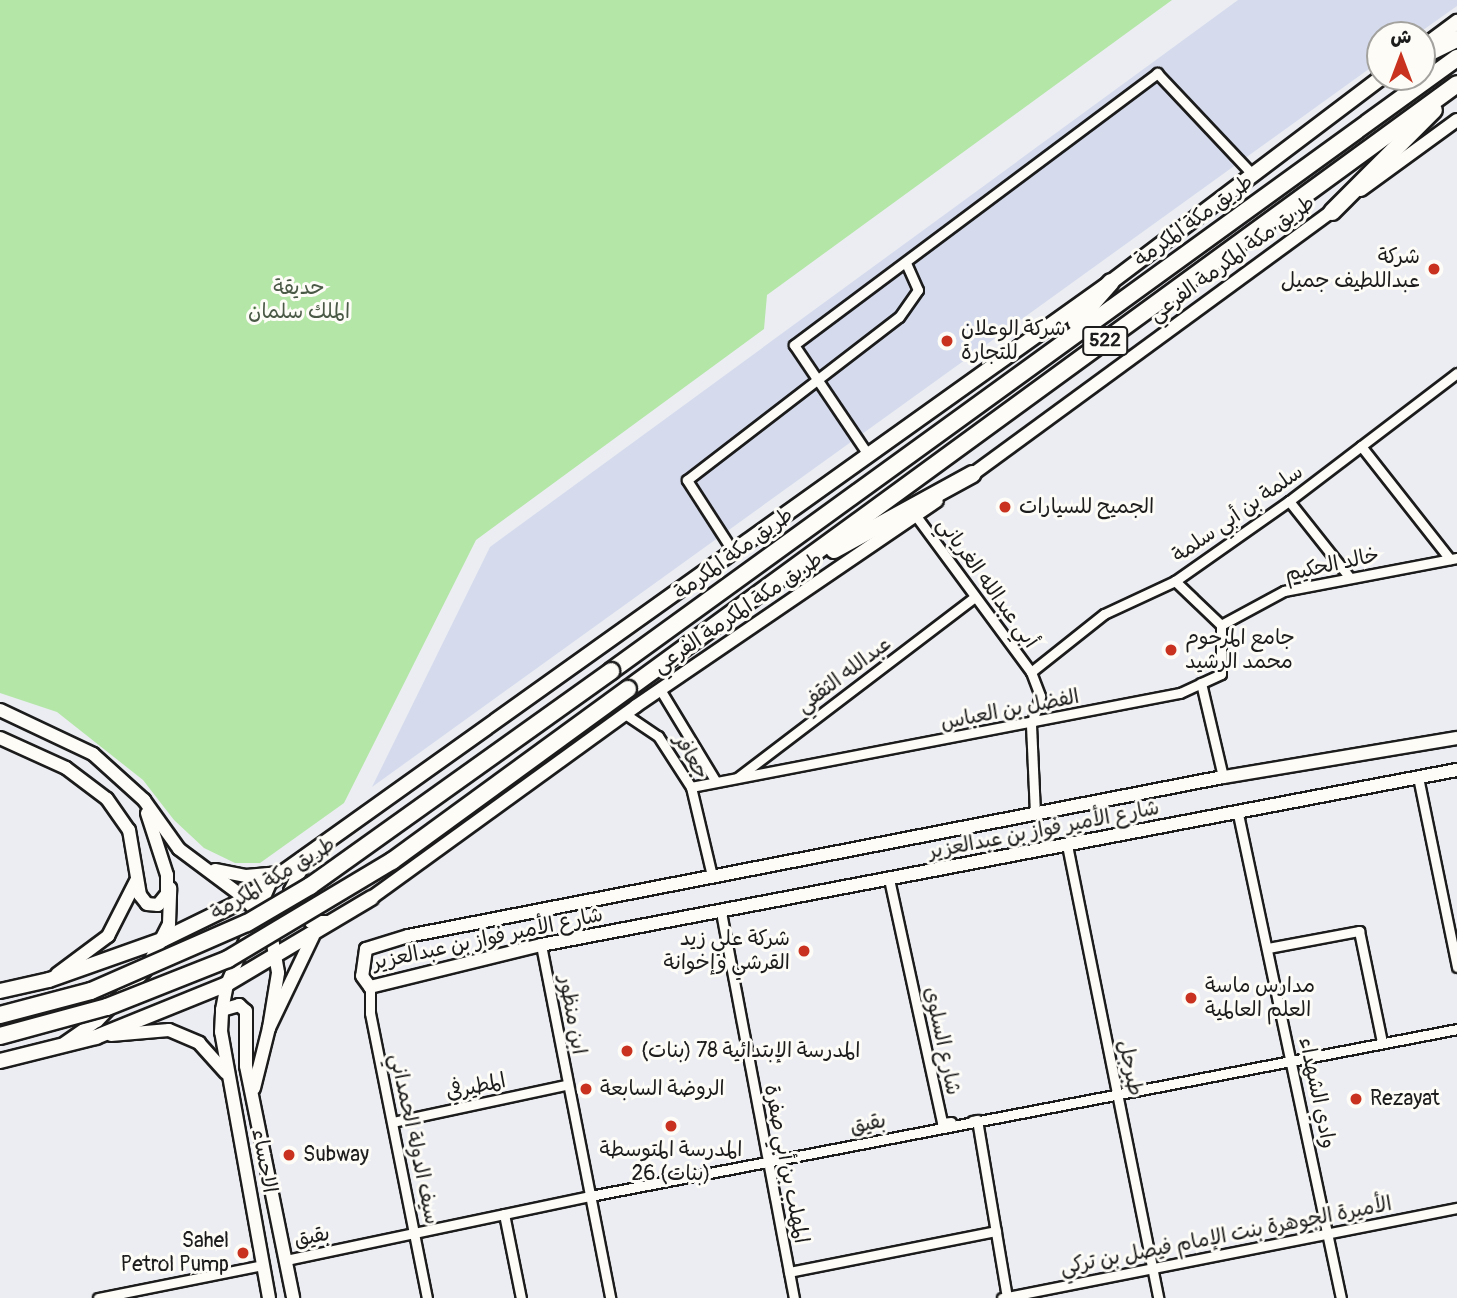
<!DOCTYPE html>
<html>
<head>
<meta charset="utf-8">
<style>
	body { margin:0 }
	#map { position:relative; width:1457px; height:1298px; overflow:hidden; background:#ebedf2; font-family:Pangolin,"Playpen Sans Arabic",sans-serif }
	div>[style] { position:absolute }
	.built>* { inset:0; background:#d5dbed }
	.green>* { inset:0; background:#b4e6a7 }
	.roads { filter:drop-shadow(2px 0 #1c1c1c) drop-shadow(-2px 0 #1c1c1c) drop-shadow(0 2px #1c1c1c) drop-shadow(0 -2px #1c1c1c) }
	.minor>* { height:9px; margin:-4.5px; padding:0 4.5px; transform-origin:4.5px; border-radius:4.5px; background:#fdfcf7 }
	.secondary>* { height:12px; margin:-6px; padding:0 6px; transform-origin:6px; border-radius:6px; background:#fdfcf7 }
	.primary>* { height:14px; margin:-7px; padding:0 7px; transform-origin:7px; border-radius:7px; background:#fdfcf7 }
	.motorway>* { height:16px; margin:-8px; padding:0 8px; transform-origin:8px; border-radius:8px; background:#fdfcf7 }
	.bridges { filter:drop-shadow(2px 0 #1c1c1c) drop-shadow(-2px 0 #1c1c1c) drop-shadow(0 2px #1c1c1c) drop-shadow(0 -2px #1c1c1c) }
	.motorway-bridge>* { height:16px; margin:-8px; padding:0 8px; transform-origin:8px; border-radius:8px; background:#fdfcf7 }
	.dots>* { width:19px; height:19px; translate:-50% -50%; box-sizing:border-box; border:4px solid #fdfcf7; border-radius:50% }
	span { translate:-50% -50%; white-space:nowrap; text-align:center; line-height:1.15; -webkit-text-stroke:6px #fdfcf7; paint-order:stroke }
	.shield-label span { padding:2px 5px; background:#fdfcf7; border:2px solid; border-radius:5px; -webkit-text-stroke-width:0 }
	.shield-label { font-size:19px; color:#1c1c1c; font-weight:700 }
	.street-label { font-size:21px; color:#1c1c1c }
	.poi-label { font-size:21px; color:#1c1c1c }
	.right { translate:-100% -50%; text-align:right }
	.left { translate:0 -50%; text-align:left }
	.park-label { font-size:21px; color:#4a5946 }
	.north { position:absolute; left:1366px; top:21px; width:70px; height:70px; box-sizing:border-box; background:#fdfcf7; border:2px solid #a3a29f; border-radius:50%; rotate:0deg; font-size:19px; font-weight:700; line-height:28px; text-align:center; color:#1c1c1c }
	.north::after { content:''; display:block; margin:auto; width:24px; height:32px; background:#c8321e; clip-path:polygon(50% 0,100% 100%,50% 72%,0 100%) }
</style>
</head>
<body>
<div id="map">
	<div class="built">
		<i style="clip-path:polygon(1238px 0,1457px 0,1457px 6px,1416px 35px,1380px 35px,1380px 61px,372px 787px,490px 547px)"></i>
	</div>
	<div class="green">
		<i style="clip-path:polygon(0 0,1172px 0,767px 295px,764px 329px,476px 540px,344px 803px,260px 863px,235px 863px,204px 848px,174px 820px,143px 780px,57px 712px,0 693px)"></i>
	</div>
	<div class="roads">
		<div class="minor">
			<i style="left:1361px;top:446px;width:144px;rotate:51.8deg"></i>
			<i style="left:869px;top:456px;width:134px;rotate:-124deg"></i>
			<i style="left:794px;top:345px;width:454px;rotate:-36.8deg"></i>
			<i style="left:1157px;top:73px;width:140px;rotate:46.7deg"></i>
			<i style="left:1289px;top:501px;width:98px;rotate:51.6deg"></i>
			<i style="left:916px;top:516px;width:194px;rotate:53.6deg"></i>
			<i style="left:1031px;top:672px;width:26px;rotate:69deg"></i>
			<i style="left:1040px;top:696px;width:30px;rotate:107deg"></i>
			<i style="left:1031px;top:725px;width:89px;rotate:87.4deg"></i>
			<i style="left:734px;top:553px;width:87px;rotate:-122.8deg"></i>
			<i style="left:687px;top:480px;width:267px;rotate:-37.6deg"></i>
			<i style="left:899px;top:317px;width:33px;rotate:-55deg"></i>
			<i style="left:918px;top:290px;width:30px;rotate:-114deg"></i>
			<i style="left:1221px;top:625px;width:72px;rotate:-28.4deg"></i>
			<i style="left:1284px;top:591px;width:176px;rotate:-10.8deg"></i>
			<i style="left:1031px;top:672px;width:93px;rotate:-38.5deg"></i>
			<i style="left:1104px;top:614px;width:78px;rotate:-24.9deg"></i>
			<i style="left:1175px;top:581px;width:139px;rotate:-35.1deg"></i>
			<i style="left:1289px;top:501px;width:211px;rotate:-37.3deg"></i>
			<i style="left:1201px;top:683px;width:97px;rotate:76.8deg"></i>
			<i style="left:661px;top:691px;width:104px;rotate:58.8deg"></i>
			<i style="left:625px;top:714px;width:40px;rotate:34deg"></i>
			<i style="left:658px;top:736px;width:61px;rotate:57.1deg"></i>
			<i style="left:691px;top:787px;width:91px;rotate:76.7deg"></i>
			<i style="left:1418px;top:777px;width:194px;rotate:78.4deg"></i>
			<i style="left:737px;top:778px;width:299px;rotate:-37.3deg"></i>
			<i style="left:691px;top:787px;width:498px;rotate:-10.9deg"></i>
			<i style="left:1180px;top:693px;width:45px;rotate:-24.9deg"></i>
			<i style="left:1221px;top:674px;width:49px;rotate:-90deg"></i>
			<i style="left:1221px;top:625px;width:64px;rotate:-136.3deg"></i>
			<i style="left:1238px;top:814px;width:495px;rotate:78deg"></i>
			<i style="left:1067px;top:845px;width:462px;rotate:78.6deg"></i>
			<i style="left:889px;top:879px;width:250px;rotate:77.7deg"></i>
			<i style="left:942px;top:1123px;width:9px;rotate:-6deg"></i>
			<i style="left:721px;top:912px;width:393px;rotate:79.3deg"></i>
			<i style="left:541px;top:945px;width:360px;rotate:78.9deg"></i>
			<i style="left:1268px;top:948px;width:93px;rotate:-10.6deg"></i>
			<i style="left:1359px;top:931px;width:113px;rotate:78.3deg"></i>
			<i style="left:370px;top:987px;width:26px;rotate:90deg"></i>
			<i style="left:370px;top:1013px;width:291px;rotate:78.7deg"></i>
			<i style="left:972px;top:1121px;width:5px;rotate:-11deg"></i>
			<i style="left:977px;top:1120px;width:180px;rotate:80.4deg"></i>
			<i style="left:393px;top:1122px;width:177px;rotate:-12.1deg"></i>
			<i style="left:504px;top:1214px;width:86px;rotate:78.6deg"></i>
			<i style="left:286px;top:1260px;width:311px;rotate:-11.9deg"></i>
			<i style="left:590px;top:1196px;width:883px;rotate:-10.9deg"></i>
			<i style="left:789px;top:1272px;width:211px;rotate:-11.2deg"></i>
			<i style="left:98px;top:1298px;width:168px;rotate:-11.3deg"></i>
			<i style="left:1002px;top:1298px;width:464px;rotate:-11.2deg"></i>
		</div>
		<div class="secondary">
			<i style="left:1361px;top:190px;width:119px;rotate:-36.1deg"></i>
			<i style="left:966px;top:479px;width:461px;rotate:-36.2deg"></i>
			<i style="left:0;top:710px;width:103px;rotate:25.3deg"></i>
			<i style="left:93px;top:754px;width:69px;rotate:42deg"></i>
			<i style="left:144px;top:800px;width:60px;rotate:54.5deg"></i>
			<i style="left:179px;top:849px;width:84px;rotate:36.7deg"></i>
			<i style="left:246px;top:899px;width:29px;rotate:52deg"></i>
			<i style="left:264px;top:922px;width:24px;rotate:68deg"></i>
			<i style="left:273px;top:944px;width:29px;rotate:80deg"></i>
			<i style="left:278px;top:973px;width:56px;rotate:99.3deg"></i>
			<i style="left:0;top:738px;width:72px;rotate:24.4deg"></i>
			<i style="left:66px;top:768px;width:51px;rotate:37.1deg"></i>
			<i style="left:107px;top:799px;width:38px;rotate:55deg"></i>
			<i style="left:129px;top:830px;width:66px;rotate:80.4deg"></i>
			<i style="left:140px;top:895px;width:11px;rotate:52deg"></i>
			<i style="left:147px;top:904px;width:11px;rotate:5deg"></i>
			<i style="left:158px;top:905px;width:14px;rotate:-51deg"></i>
			<i style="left:167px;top:894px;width:19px;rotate:-90deg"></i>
			<i style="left:167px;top:875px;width:65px;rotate:-107.9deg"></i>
			<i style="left:1457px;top:738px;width:237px;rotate:170.5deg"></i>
			<i style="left:1223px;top:777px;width:830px;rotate:168.96deg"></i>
			<i style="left:408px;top:936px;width:44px;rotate:162.8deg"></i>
			<i style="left:366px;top:949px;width:27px;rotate:98deg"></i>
			<i style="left:362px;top:976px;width:14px;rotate:54deg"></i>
			<i style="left:370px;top:987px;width:176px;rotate:-13.8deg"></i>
			<i style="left:541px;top:945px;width:933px;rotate:-10.82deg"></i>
			<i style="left:308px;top:856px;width:39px;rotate:117deg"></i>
			<i style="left:290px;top:891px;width:37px;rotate:56deg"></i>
			<i style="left:311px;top:922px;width:21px"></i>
			<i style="left:215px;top:870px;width:32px;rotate:11deg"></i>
			<i style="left:246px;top:876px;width:34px;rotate:-5deg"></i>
			<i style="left:371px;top:898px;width:327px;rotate:-35.9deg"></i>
			<i style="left:636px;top:706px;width:364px;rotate:-34.3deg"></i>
			<i style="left:57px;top:974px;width:64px;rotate:-36.7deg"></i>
			<i style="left:108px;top:936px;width:62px;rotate:-63deg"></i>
			<i style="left:222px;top:1010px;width:26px;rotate:-79deg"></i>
			<i style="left:227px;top:984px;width:112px;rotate:-66.9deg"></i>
			<i style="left:111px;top:1035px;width:58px;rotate:-4.9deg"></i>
			<i style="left:169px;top:1030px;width:33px;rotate:23deg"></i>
			<i style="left:199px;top:1043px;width:40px;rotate:48deg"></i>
			<i style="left:65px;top:1043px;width:39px;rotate:-35deg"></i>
			<i style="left:97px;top:1021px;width:69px;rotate:-46.2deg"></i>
			<i style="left:145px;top:971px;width:53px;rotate:-62.9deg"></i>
			<i style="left:169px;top:924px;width:36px;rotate:-88deg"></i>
			<i style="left:254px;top:1088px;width:62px;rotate:-76deg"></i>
			<i style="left:269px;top:1028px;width:102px;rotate:-64.4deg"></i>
			<i style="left:269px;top:1298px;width:270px;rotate:-100.2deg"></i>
			<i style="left:221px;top:1032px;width:22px;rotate:-87deg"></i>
			<i style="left:222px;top:1010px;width:18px;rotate:-16deg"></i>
			<i style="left:239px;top:1005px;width:9px;rotate:41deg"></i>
			<i style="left:246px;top:1011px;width:55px;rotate:90deg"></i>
			<i style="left:246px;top:1066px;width:237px;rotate:78.5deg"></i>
		</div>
		<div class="primary">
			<i style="left:1422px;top:48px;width:44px;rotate:-36.6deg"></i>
			<i style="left:0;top:991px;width:50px;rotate:-12.7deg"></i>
			<i style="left:49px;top:980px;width:120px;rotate:-19.5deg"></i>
			<i style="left:162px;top:940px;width:93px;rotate:-26deg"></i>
			<i style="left:246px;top:899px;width:1063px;rotate:-35.5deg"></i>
			<i style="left:1111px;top:282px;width:340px;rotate:-37.1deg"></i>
			<i style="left:0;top:1061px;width:99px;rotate:-14deg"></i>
			<i style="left:96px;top:1037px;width:141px;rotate:-22deg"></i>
			<i style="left:227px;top:984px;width:168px;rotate:-30.8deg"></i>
		</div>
		<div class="motorway">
			<i style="left:1422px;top:56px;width:39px;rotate:-26deg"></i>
			<i style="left:1332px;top:212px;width:144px;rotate:-45deg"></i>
			<i style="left:1076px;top:322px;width:53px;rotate:-48.8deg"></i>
			<i style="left:834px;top:550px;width:158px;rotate:-28.7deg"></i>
			<i style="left:611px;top:671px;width:1045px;rotate:-35.93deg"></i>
			<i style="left:628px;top:689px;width:1026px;rotate:-36.12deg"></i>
		</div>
	</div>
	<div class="bridges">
		<div class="motorway-bridge">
			<i style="left:0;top:1015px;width:94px;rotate:-14.8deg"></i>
			<i style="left:91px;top:991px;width:170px;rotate:-23.6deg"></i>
			<i style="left:247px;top:923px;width:73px;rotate:-30.4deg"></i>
			<i style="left:310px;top:886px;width:370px;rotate:-35.5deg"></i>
			<i style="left:0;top:1036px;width:111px;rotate:-15.2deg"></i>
			<i style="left:107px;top:1007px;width:130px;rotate:-21.6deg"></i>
			<i style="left:228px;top:959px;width:191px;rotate:-30.9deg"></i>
			<i style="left:392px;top:861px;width:292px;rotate:-36.1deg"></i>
		</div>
	</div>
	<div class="dots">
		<i style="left:1434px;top:269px;background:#c8321e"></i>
		<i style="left:947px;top:341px;background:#c8321e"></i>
		<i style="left:1005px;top:507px;background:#c8321e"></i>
		<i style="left:1171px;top:650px;background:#c8321e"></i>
		<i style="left:804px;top:951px;background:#c8321e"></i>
		<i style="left:1191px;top:998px;background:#c8321e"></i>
		<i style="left:627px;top:1051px;background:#c8321e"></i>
		<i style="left:586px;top:1089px;background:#c8321e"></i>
		<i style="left:1356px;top:1099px;background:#c8321e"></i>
		<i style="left:671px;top:1126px;background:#c8321e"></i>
		<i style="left:289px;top:1155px;background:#c8321e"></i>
		<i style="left:243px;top:1253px;background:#c8321e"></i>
	</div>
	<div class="shield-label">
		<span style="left:1105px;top:341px">522</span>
	</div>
	<div class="street-label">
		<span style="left:1194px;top:221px;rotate:-36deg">طريق مكة المكرمة</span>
		<span style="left:1232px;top:259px;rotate:-36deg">طريق مكة المكرمة الفرعي</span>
		<span style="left:1238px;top:514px;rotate:-35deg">سلمة بن أبي سلمة</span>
		<span style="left:734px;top:554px;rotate:-36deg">طريق مكة المكرمة</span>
		<span style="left:1332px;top:565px;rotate:-12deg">خالد الحكيم</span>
		<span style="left:987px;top:583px;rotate:54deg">أبي عبدالله الغرياني</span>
		<span style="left:738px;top:613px;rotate:-34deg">طريق مكة المكرمة الفرعي</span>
		<span style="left:844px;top:675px;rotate:-37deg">عبدالله الثقفي</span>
		<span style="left:1010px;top:710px;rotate:-11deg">الفضل بن العباس</span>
		<span style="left:691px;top:757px;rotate:60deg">جعافر</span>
		<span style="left:1044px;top:830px;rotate:-11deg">شارع الأمير فواز بن عبدالعزير</span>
		<span style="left:273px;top:879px;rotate:-31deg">طريق مكة المكرمة</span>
		<span style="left:488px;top:939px;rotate:-12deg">شارع الأمير فواز بن عبدالعزير</span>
		<span style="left:572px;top:1015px;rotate:80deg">ابن منظور</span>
		<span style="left:942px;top:1041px;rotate:78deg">شارع السلوى</span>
		<span style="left:1130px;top:1068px;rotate:79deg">طبرجل</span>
		<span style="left:476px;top:1087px;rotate:-12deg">المطيرفي</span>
		<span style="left:1317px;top:1093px;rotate:78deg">وادي الشهداء</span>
		<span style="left:868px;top:1124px;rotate:-11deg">بقيق</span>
		<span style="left:414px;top:1139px;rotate:78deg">سيف الدولة الحمداني</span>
		<span style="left:264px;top:1161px;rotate:80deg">الاحساء</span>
		<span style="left:786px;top:1164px;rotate:79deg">المهلب بن أبي صفرة</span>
		<span style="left:1226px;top:1236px;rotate:-11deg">الأميرة الجوهرة بنت الإمام فيصل بن تركي</span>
		<span style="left:312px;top:1237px;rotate:-11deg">بقيق</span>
	</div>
	<div class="poi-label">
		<span class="right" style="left:1420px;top:269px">شركة<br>عبداللطيف جميل</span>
		<span class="left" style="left:961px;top:341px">شركة الوعلان<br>للتجارة</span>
		<span class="left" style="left:1019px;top:507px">الجميح للسيارات</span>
		<span class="left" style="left:1185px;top:650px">جامع المرحوم<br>محمد الرشيد</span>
		<span class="right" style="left:790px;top:951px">شركة علي زيد<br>القرشي وإخوانة</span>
		<span class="left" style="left:1205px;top:998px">مدارس ماسة<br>العلم العالمية</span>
		<span class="left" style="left:641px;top:1051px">المدرسة الإبتدائية 78 (بنات)</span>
		<span class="left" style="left:600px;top:1089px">الروضة السابعة</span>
		<span class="left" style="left:1370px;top:1099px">Rezayat</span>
		<span style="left:671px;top:1162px">المدرسة المتوسطة<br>26 (بنات)</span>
		<span class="left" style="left:303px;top:1155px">Subway</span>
		<span class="right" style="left:229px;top:1253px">Sahel<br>Petrol Pump</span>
	</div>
	<div class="park-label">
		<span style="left:299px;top:300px">حديقة<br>الملك سلمان</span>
	</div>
	<div class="north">ش</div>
</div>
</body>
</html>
